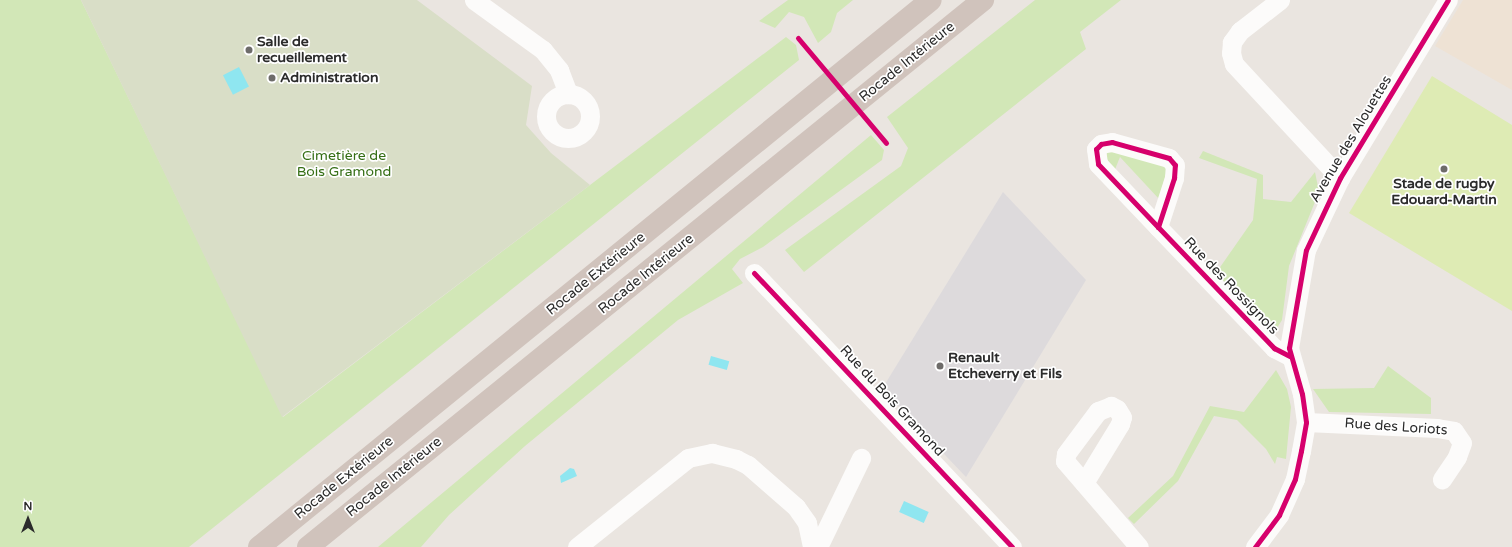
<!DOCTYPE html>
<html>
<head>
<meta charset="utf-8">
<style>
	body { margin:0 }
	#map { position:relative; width:1512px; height:547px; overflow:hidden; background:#eae5e0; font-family:"Varela Round",sans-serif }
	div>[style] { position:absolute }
	.industrial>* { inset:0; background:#dddadc }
	.education>* { inset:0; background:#eee2d4 }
	.green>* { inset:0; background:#d2e7b7 }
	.cemetery>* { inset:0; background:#d9dec7 }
	.pitch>* { inset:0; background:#deebb4 }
	.water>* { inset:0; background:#8fe6f0; transform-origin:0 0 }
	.minor>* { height:19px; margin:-9.5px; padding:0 9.5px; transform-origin:9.5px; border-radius:9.5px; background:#fcfbfa }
	.minor>.ring { margin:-9.5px; padding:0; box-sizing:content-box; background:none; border:19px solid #fcfbfa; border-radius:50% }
	.highway>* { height:22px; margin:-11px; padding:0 11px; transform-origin:11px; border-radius:11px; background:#d0c3bc }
	.cycleway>* { height:5px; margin:-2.5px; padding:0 2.5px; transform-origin:2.5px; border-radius:2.5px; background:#d6006c }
	.dots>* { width:11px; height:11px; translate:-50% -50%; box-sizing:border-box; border:2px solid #fff; border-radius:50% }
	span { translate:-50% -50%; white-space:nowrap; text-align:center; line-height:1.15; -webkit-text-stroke:3.5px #fff; paint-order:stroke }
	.poi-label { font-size:14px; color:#2b2b2b; font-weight:700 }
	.left { translate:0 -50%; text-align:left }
	.street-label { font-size:14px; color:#2b2b2b }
	.park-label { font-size:14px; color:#356e15 }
	.north { position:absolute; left:8px; top:499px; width:40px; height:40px; -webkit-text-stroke:3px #fff; paint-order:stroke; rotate:0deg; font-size:11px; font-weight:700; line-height:16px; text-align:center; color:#2b2b2b }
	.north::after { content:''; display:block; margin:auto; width:14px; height:18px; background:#2b2b2b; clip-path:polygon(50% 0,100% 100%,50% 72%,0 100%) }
</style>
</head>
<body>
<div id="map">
	<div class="industrial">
		<i style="clip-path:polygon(1003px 192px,1086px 280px,966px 477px,882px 389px)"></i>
	</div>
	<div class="education">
		<i style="clip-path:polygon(1463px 0,1512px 0,1512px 90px,1435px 46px)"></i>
	</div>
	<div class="green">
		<i style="clip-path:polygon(0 0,81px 0,283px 417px,786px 37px,796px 45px,799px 60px,189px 547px,0 547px)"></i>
		<i style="clip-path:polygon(788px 0,853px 0,837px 13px,831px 32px,818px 43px,804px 17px,789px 12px,775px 28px,759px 21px)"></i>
		<i style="clip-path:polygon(1035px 0,1121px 0,1080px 32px,1086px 49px,804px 272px,785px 250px,901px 166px,908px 148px,887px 117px)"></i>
		<i style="clip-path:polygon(871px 135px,884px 150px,882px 160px,763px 247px,740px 259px,732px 269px,743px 283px,678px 320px,525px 446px,449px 515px,421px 547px,378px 547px)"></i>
		<i style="clip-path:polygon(1108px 148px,1168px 166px,1159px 199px,1120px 157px,1114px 172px,1106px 157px)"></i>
		<i style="clip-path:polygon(1203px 151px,1263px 175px,1263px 199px,1291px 202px,1315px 172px,1319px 192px,1289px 266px,1282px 320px,1277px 328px,1266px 326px,1216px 273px,1253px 220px,1257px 179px,1199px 158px)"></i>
		<i style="clip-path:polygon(1388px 366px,1431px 398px,1431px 414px,1329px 412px,1313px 389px,1374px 388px)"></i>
		<i style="clip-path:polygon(1276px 370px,1287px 389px,1291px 407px,1286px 459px,1277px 457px,1275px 464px,1266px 449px,1237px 420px,1214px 416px,1178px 481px,1134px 524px,1128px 518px,1173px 476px,1210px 406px,1244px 412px)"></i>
	</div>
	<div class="cemetery">
		<i style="clip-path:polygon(81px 0,417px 0,532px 86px,526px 125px,551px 153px,590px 185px,282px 417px)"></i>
	</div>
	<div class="pitch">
		<i style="clip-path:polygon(1432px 76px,1512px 125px,1512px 311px,1349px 213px)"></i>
	</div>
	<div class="water">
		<i style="left:239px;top:67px;width:22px;height:18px;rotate:63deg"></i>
		<i style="left:711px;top:356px;width:19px;height:9px;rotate:16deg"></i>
		<i style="clip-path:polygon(570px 468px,574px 469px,577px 476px,561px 483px,560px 476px)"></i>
		<i style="left:904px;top:501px;width:27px;height:12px;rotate:24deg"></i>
	</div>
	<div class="minor">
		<i style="left:474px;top:0;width:85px;rotate:35.9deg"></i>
		<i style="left:543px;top:50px;width:26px;rotate:51deg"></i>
		<i style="left:559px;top:70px;width:26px;rotate:69deg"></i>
		<i style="left:1280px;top:0;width:51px;rotate:142.2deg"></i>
		<i style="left:1240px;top:31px;width:14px;rotate:126deg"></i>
		<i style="left:1232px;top:42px;width:11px;rotate:95deg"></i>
		<i style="left:1231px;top:53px;width:11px;rotate:75deg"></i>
		<i style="left:1234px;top:64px;width:156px;rotate:47.1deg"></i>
		<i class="ring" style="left:546px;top:94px;width:25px;height:25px"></i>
		<i style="left:1158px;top:227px;width:52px;rotate:-71.9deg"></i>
		<i style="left:1174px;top:178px;width:13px;rotate:-86deg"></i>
		<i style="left:1175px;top:165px;width:9px;rotate:-131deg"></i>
		<i style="left:1169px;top:158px;width:59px;rotate:-164.3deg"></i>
		<i style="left:1112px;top:142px;width:11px;rotate:170deg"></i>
		<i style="left:1101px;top:144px;width:7px;rotate:135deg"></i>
		<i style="left:1096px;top:149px;width:15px;rotate:82deg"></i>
		<i style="left:1098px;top:164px;width:87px;rotate:46.4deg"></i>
		<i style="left:1158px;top:227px;width:168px;rotate:46.2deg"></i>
		<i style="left:1274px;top:348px;width:18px;rotate:27deg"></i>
		<i style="left:754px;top:273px;width:376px;rotate:46.7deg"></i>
		<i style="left:1306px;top:422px;width:131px;rotate:2.6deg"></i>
		<i style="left:1437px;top:428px;width:17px;rotate:10deg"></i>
		<i style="left:1454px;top:431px;width:14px;rotate:56deg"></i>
		<i style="left:1462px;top:443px;width:15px;rotate:110deg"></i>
		<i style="left:1457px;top:457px;width:27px;rotate:124deg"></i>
		<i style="left:1084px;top:483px;width:69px;rotate:-58.6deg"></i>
		<i style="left:1120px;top:424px;width:7px;rotate:-74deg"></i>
		<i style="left:1122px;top:417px;width:9px;rotate:-122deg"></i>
		<i style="left:1117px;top:409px;width:7px;rotate:-153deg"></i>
		<i style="left:1111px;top:406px;width:14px;rotate:159deg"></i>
		<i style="left:1098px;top:411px;width:54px;rotate:126.7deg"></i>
		<i style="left:1066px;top:454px;width:7px;rotate:98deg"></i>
		<i style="left:1065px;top:461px;width:113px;rotate:49.3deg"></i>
		<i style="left:577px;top:547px;width:142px;rotate:-38.7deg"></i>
		<i style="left:688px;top:458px;width:25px;rotate:-12deg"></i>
		<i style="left:712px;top:453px;width:25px;rotate:14deg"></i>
		<i style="left:736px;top:459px;width:13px;rotate:27deg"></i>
		<i style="left:748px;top:465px;width:64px;rotate:41.2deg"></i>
		<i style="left:796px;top:507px;width:19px;rotate:55deg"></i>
		<i style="left:807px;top:523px;width:25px;rotate:78deg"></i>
		<i style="left:818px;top:547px;width:99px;rotate:-64.2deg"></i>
		<i style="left:1255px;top:547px;width:40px;rotate:-53deg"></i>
		<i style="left:1279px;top:515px;width:39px;rotate:-66deg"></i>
		<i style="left:1295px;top:479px;width:29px;rotate:-78deg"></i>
		<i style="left:1301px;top:451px;width:29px;rotate:-80deg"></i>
		<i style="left:1306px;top:422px;width:28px;rotate:-98deg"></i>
		<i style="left:1302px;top:394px;width:48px;rotate:-105.8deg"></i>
		<i style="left:1289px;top:348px;width:99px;rotate:-80.2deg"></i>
		<i style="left:1306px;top:250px;width:80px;rotate:-64.7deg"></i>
		<i style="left:1340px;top:178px;width:208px;rotate:-58.8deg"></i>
	</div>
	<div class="highway">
		<i style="left:259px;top:547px;width:866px;rotate:-39.15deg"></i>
		<i style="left:308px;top:547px;width:869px;rotate:-39.02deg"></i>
	</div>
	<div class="cycleway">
		<i style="left:798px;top:38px;width:137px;rotate:50deg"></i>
		<i style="left:1158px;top:227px;width:52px;rotate:-71.9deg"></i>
		<i style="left:1174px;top:178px;width:13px;rotate:-86deg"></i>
		<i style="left:1175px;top:165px;width:9px;rotate:-131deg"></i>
		<i style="left:1169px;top:158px;width:59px;rotate:-164.3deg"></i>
		<i style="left:1112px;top:142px;width:11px;rotate:170deg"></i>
		<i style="left:1101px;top:144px;width:7px;rotate:135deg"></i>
		<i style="left:1096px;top:149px;width:15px;rotate:82deg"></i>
		<i style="left:1098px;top:164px;width:87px;rotate:46.4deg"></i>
		<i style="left:1158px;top:227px;width:168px;rotate:46.2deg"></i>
		<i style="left:1274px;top:348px;width:18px;rotate:27deg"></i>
		<i style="left:754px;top:273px;width:376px;rotate:46.7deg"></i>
		<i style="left:1255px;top:547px;width:40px;rotate:-53deg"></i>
		<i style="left:1279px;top:515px;width:39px;rotate:-66deg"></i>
		<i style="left:1295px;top:479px;width:29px;rotate:-78deg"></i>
		<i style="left:1301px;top:451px;width:29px;rotate:-80deg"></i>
		<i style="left:1306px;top:422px;width:28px;rotate:-98deg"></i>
		<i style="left:1302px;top:394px;width:48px;rotate:-105.8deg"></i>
		<i style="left:1289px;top:348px;width:99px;rotate:-80.2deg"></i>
		<i style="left:1306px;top:250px;width:80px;rotate:-64.7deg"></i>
		<i style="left:1340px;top:178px;width:208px;rotate:-58.8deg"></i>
	</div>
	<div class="dots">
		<i style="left:249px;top:50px;background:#6e6c6a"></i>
		<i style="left:272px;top:78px;background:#6e6c6a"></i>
		<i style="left:1444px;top:169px;background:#6e6c6a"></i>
		<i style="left:940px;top:366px;background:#6e6c6a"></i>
	</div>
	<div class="poi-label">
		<span class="left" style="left:257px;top:50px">Salle de<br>recueillement</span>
		<span class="left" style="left:280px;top:78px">Administration</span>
		<span style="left:1444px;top:192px">Stade de rugby<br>Edouard-Martin</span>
		<span class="left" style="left:948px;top:366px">Renault<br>Etcheverry et Fils</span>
	</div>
	<div class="street-label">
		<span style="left:907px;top:62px;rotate:-39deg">Rocade Intérieure</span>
		<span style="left:1351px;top:139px;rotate:-59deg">Avenue des Alouettes</span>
		<span style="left:596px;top:274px;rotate:-39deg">Rocade Extérieure</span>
		<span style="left:646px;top:274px;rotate:-39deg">Rocade Intérieure</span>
		<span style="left:1231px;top:286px;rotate:46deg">Rue des Rossignols</span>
		<span style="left:892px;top:401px;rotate:47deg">Rue du Bois Gramond</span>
		<span style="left:1396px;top:427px;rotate:4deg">Rue des Loriots</span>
		<span style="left:394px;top:477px;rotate:-39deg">Rocade Intérieure</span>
		<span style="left:344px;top:478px;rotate:-39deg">Rocade Extérieure</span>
	</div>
	<div class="park-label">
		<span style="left:344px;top:164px">Cimetière de<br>Bois Gramond</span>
	</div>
	<div class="north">N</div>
</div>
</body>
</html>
